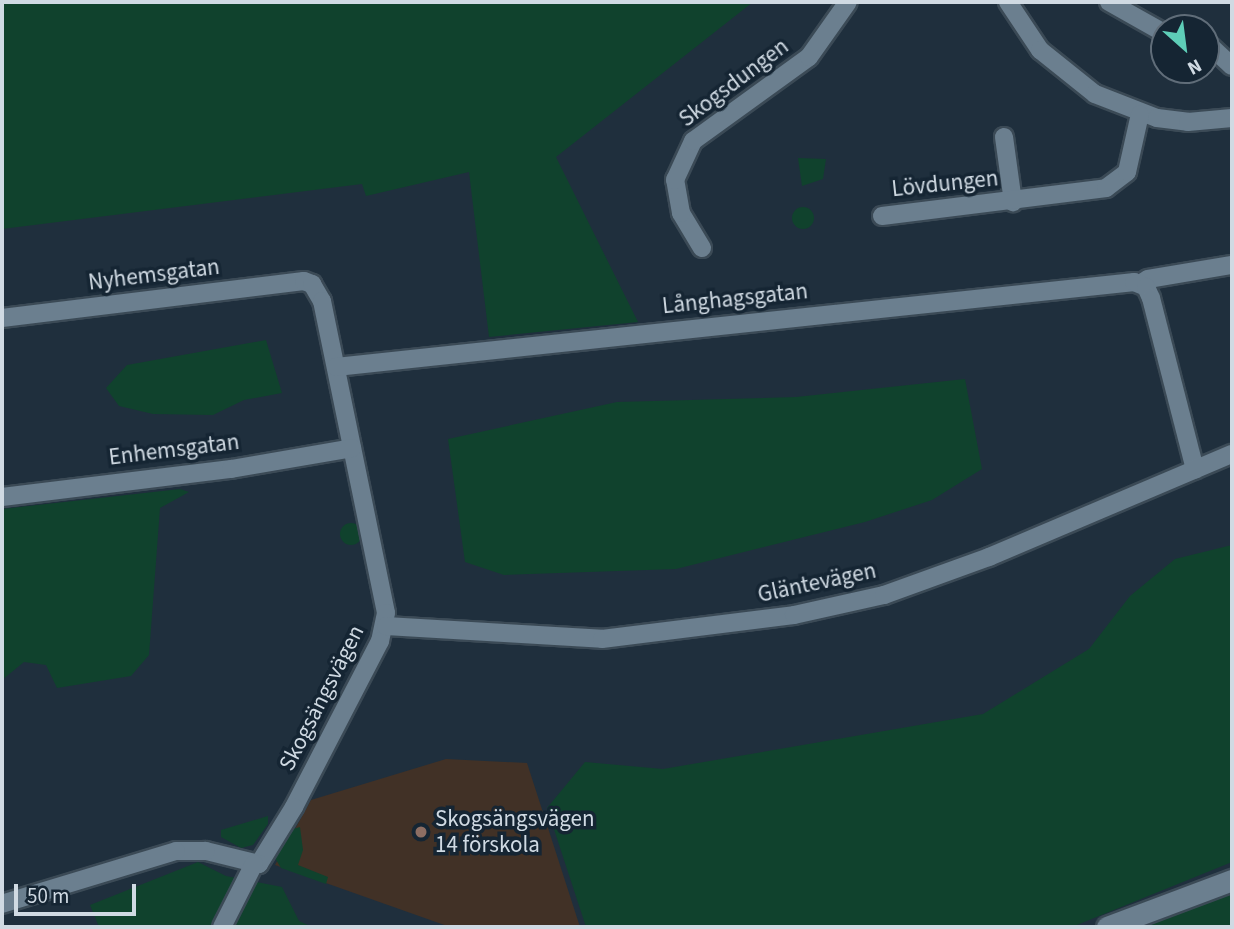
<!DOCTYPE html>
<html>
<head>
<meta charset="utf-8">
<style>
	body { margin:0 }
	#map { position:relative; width:1234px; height:929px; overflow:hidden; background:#1f2f3d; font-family:"Source Sans 3",sans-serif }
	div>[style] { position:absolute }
	.education>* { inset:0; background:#413126 }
	.green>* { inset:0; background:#10422d }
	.round { border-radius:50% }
	.roads { filter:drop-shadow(2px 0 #3b4a56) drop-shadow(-2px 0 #3b4a56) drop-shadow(0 2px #3b4a56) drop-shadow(0 -2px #3b4a56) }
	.minor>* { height:18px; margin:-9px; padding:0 9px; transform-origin:9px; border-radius:9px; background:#6b7f8f }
	.tertiary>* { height:21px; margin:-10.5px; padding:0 10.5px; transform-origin:10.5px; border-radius:10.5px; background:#6b7f8f }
	.dots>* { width:19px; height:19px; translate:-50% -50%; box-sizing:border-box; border:4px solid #152533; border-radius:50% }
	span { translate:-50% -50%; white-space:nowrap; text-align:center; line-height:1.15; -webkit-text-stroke:7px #152533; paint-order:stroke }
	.street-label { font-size:23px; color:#d0dae3 }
	.poi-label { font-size:23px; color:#d0dae3 }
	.left { translate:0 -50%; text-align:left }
	.frame { position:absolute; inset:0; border:4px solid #d0dae3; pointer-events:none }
	.north { position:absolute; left:1150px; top:14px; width:70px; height:70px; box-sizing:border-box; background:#152533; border:2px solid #606d79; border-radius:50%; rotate:152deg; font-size:19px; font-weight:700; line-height:28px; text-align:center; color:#d0dae3 }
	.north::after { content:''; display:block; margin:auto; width:24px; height:32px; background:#5eceb8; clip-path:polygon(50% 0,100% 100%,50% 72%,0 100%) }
	.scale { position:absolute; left:14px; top:884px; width:122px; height:32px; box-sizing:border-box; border:4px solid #d0dae3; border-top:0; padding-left:9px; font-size:21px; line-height:24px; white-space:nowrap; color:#d0dae3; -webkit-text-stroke:5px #152533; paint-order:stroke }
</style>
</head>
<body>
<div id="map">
	<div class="education">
		<i style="clip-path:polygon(446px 759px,527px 763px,580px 927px,450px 927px,275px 865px,311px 800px)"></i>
	</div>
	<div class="green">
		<i style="clip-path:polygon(2px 2px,753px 2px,556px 157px,638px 322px,489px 337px,469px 172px,366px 196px,362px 184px,2px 229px)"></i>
		<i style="clip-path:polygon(798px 158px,826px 159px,823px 179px,802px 186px)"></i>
		<i class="round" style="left:792px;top:207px;width:22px;height:22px"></i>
		<i style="clip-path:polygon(266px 340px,282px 393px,244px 400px,213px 415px,153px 414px,119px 406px,106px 388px,127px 365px)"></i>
		<i style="clip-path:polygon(965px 379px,982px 469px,932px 500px,865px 522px,676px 569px,504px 575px,465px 562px,448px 439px,617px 402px,796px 397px)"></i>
		<i style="clip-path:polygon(180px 489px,189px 492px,160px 508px,149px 655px,131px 676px,57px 688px,46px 665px,24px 662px,2px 680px,2px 509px)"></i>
		<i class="round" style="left:340px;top:523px;width:22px;height:22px"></i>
		<i style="clip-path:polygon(1232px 545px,1232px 862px,1072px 927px,586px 927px,547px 808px,585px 762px,663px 769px,983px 714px,1089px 649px,1130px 596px,1175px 559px)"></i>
		<i style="clip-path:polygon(268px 816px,268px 824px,253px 845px,241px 848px,221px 837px,221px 830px)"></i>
		<i style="clip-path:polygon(300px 827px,303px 850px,298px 865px,328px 877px,326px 884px,281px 868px,275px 858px,289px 830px)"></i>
		<i style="clip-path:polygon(198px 862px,226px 876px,282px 887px,299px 921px,312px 927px,99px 927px,90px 905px)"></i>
		<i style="clip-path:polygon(1232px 890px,1232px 927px,1144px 927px)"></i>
	</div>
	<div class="roads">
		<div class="minor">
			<i style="left:1008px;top:2px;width:58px;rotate:56.3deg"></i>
			<i style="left:1040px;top:50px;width:70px;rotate:38.7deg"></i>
			<i style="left:1095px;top:94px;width:66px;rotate:21.2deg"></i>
			<i style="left:1157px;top:118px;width:31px;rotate:7deg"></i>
			<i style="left:1188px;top:122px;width:44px;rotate:-5.2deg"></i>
			<i style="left:1109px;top:2px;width:63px;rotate:29.4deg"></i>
			<i style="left:1206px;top:42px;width:35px;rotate:43deg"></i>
			<i style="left:1004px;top:137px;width:66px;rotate:82.1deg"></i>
			<i style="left:882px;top:216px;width:226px;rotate:-7.1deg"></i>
			<i style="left:1106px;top:188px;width:26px;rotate:-37deg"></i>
			<i style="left:1127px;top:172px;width:59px;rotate:-77.4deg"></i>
			<i style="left:702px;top:248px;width:41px;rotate:-121deg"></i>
			<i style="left:681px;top:213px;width:34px;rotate:-100deg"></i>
			<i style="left:675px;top:180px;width:43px;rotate:-65.2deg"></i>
			<i style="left:693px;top:141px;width:143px;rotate:-35.9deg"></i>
			<i style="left:809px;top:57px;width:67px;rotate:-54.7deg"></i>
			<i style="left:1140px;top:284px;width:9px;rotate:-32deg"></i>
			<i style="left:1148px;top:279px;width:85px;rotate:-9.5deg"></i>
			<i style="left:2px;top:318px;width:304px;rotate:-7deg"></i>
			<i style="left:304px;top:281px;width:9px;rotate:21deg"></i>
			<i style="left:312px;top:284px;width:20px;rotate:60deg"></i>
			<i style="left:322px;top:301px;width:318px;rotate:78.4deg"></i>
			<i style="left:386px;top:613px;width:29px;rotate:102deg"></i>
			<i style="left:380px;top:641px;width:187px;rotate:117.4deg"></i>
			<i style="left:294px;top:807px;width:67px;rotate:121.6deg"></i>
			<i style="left:259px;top:864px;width:55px;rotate:-166.2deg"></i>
			<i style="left:206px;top:851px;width:30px;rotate:180deg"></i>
			<i style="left:176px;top:851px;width:182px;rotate:163.1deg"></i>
			<i style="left:336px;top:367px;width:803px;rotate:-6.08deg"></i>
			<i style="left:1134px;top:282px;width:13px;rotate:23deg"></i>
			<i style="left:1146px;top:287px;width:12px;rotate:66deg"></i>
			<i style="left:1151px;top:298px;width:177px;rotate:75.6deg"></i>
			<i style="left:2px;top:497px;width:231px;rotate:-7deg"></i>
			<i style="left:231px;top:469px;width:123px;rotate:-9.8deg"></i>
			<i style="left:386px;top:626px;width:216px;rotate:3.4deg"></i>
			<i style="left:602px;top:639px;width:193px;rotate:-7.1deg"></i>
			<i style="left:794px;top:615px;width:92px;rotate:-12.5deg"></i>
			<i style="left:884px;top:595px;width:112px;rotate:-19.9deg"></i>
			<i style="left:989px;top:557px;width:264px;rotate:-23deg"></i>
			<i style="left:222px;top:927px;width:71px;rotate:-63.1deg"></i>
		</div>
		<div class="tertiary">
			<i style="left:1107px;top:927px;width:134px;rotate:-20.6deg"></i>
		</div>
	</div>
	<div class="dots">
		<i style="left:421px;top:832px;background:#8d6e63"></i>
	</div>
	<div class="street-label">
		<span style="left:734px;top:83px;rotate:-37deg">Skogsdungen</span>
		<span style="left:945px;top:184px;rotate:-6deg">Lövdungen</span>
		<span style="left:154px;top:275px;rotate:-7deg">Nyhemsgatan</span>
		<span style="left:735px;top:299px;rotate:-6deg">Långhagsgatan</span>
		<span style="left:174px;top:450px;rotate:-7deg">Enhemsgatan</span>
		<span style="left:817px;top:583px;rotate:-12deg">Gläntevägen</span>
		<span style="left:322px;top:698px;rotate:-63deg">Skogsängsvägen</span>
	</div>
	<div class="poi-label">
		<span class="left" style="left:435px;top:832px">Skogsängsvägen<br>14 förskola</span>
	</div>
	<div class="frame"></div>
	<div class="north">N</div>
	<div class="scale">50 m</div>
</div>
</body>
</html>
